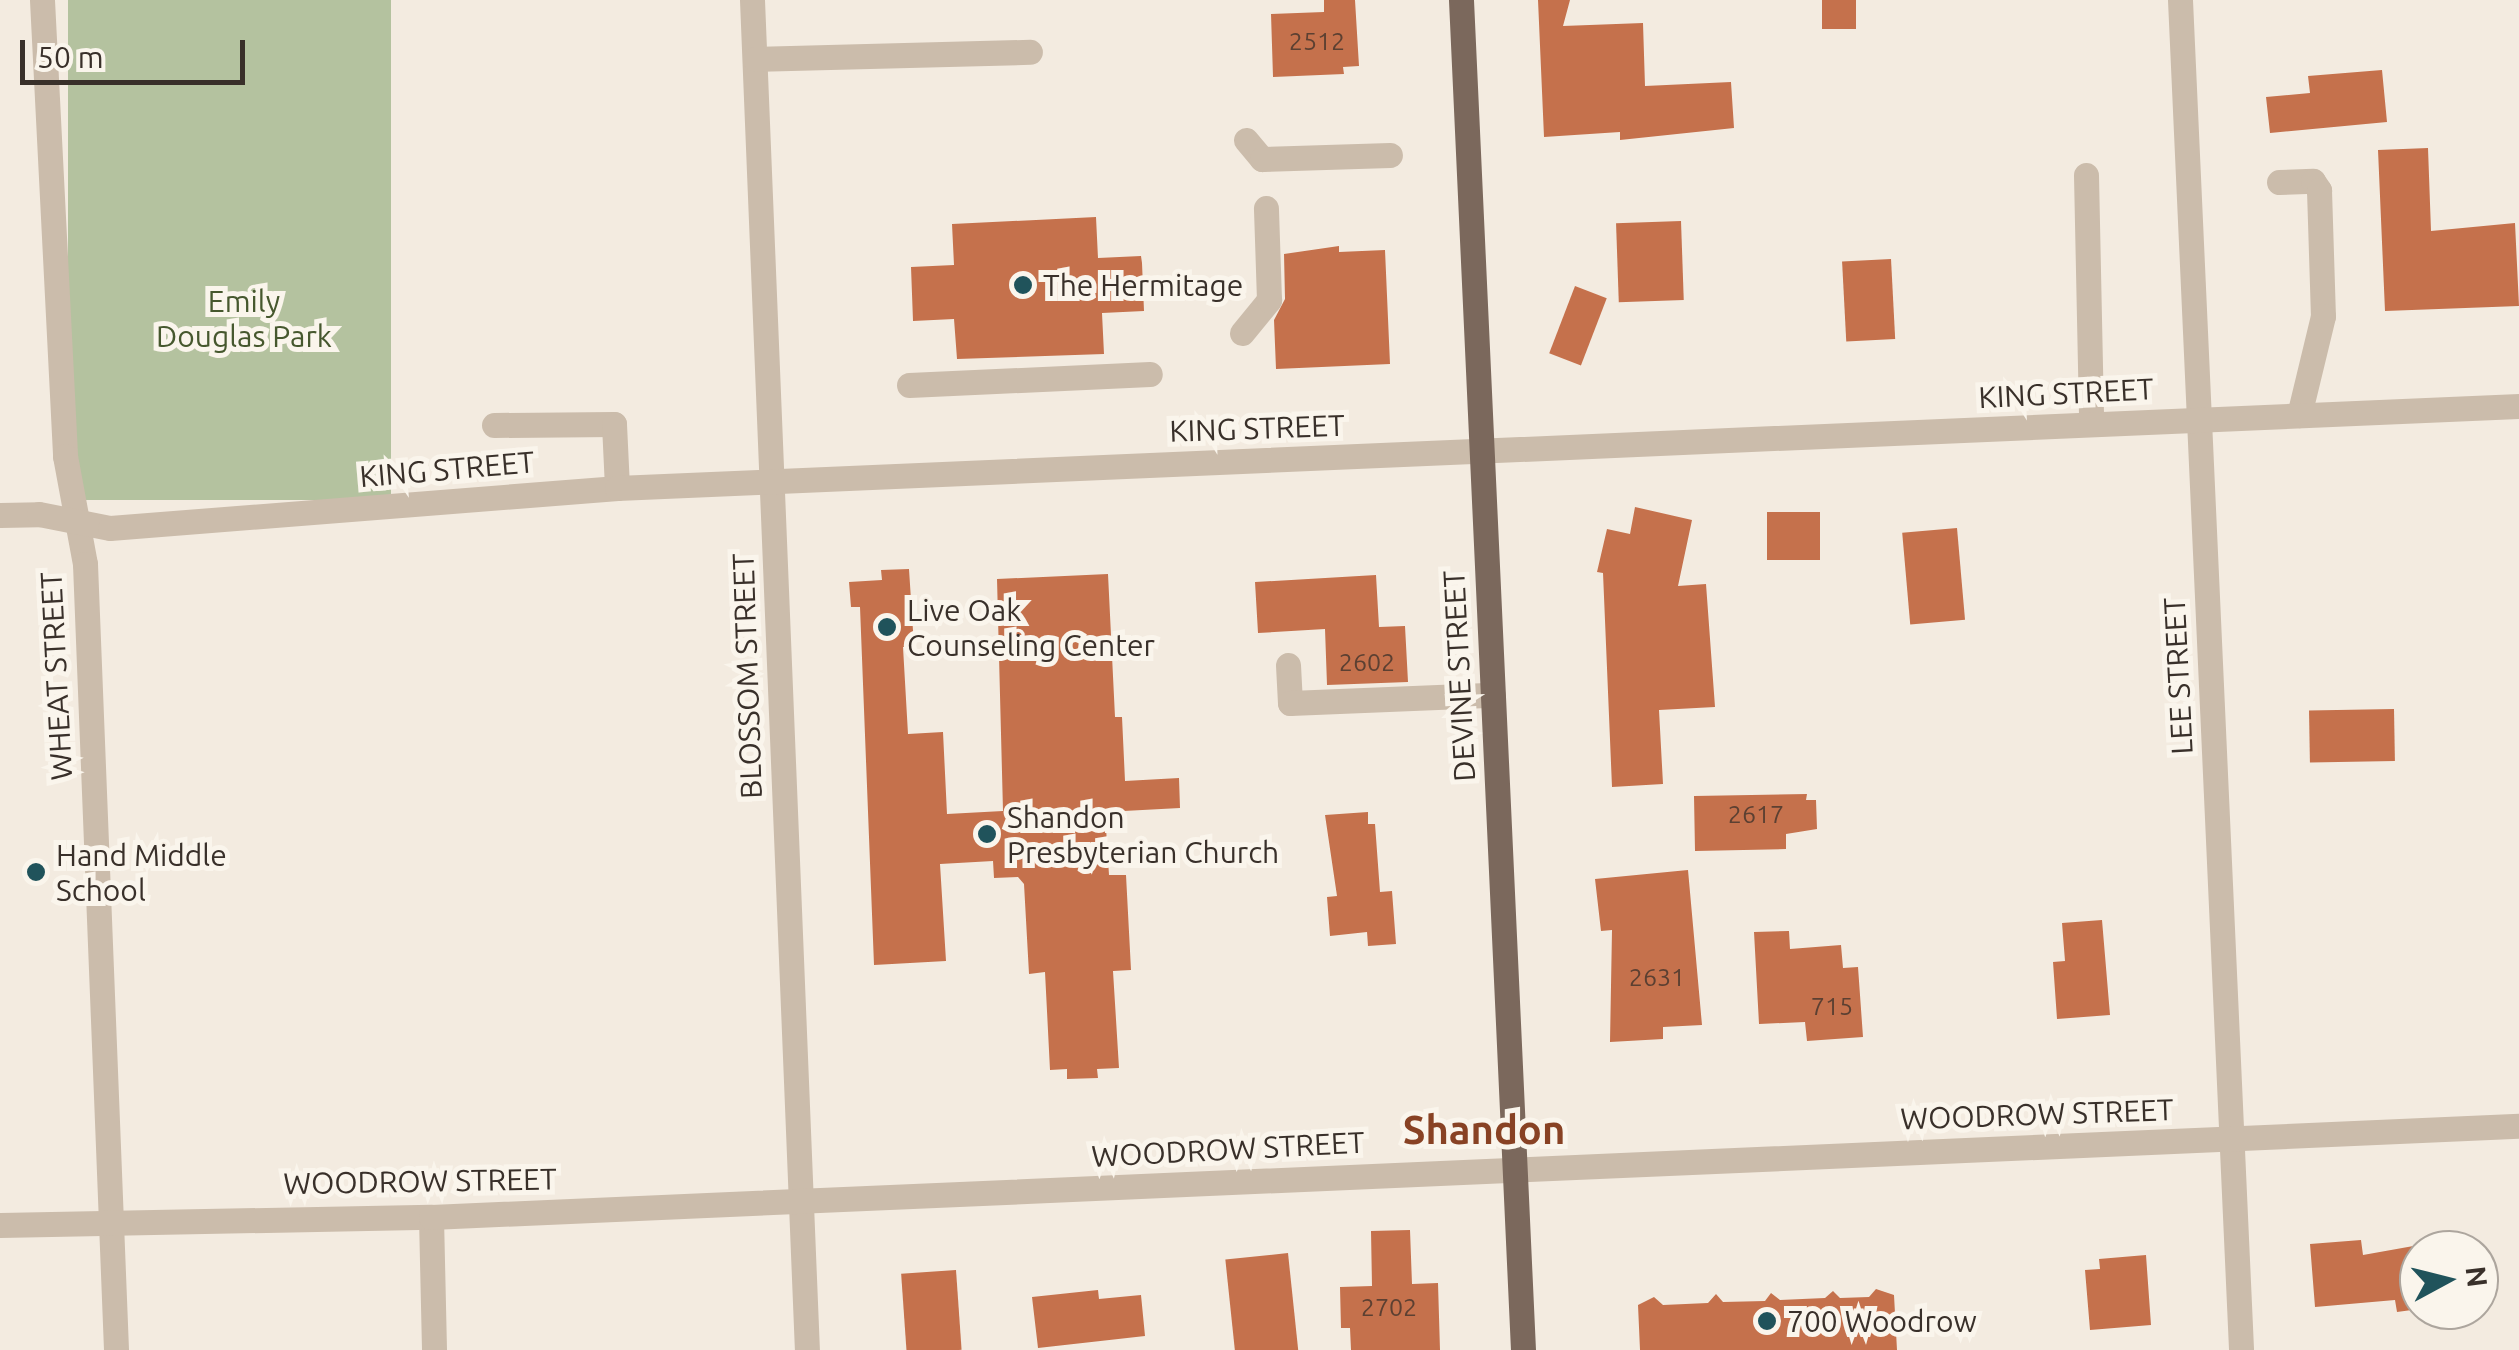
<!DOCTYPE html>
<html>
<head>
<meta charset="utf-8">
<style>
	body { margin:0 }
	#map { position:relative; width:2519px; height:1350px; overflow:hidden; background:#f3ebe0; font-family:Ubuntu,sans-serif }
	div>[style] { position:absolute }
	.green>* { inset:0; background:#b4c29f; transform-origin:0 0 }
	.building>* { inset:0; background:#c5714c; transform-origin:0 0 }
	.minor>* { height:25px; margin:-12.5px; padding:0 12.5px; transform-origin:12.5px; border-radius:12.5px; background:#cbbcab }
	.major>* { height:25px; margin:-12.5px; padding:0 12.5px; transform-origin:12.5px; border-radius:12.5px; background:#7b685c }
	.dots>* { width:28px; height:28px; translate:-50% -50%; box-sizing:border-box; border:5px solid #faf5ec; border-radius:50% }
	span { translate:-50% -50%; white-space:nowrap; text-align:center; line-height:1.15; -webkit-text-stroke:10px #faf5ec; paint-order:stroke }
	.number-label { font-size:25px; color:#5c4032 }
	.number-label span { -webkit-text-stroke-width:0 }
	.poi-label { font-size:30px; color:#39302a }
	.left { translate:0 -50%; text-align:left }
	.park-label { font-size:30px; color:#46582e }
	.street-label { font-size:30px; color:#39302a }
	.district-label { font-size:40px; color:#884224; font-weight:700 }
	.north { position:absolute; left:2399px; top:1230px; width:100px; height:100px; box-sizing:border-box; background:#faf5ec; border:2px solid #ada69e; border-radius:50%; rotate:83deg; font-size:28px; font-weight:700; line-height:40px; text-align:center; color:#39302a }
	.north::after { content:''; display:block; margin:auto; width:35px; height:45px; background:#20535b; clip-path:polygon(50% 0,100% 100%,50% 72%,0 100%) }
	.scale { position:absolute; left:20px; top:40px; width:225px; height:45px; box-sizing:border-box; border:5px solid #39302a; border-top:0; padding-left:12px; font-size:30px; line-height:35px; white-space:nowrap; color:#39302a; -webkit-text-stroke:8px #faf5ec; paint-order:stroke }
</style>
</head>
<body>
<div id="map">
	<div class="green">
		<i style="left:68px;top:0;width:323px;height:500px"></i>
	</div>
	<div class="building">
		<i style="clip-path:polygon(1324px 0,1355px 0,1359px 66px,1343px 67px,1344px 74px,1273px 77px,1271px 14px,1324px 12px)"></i>
		<i style="clip-path:polygon(1538px 0,1570px 0,1563px 26px,1643px 23px,1645px 86px,1731px 82px,1734px 128px,1620px 140px,1620px 132px,1544px 137px)"></i>
		<i style="left:1822px;top:0;width:34px;height:29px"></i>
		<i style="clip-path:polygon(2382px 70px,2387px 122px,2270px 133px,2266px 97px,2310px 93px,2308px 76px)"></i>
		<i style="clip-path:polygon(2428px 148px,2431px 231px,2515px 223px,2519px 306px,2385px 311px,2378px 150px)"></i>
		<i style="clip-path:polygon(1096px 217px,1098px 258px,1141px 256px,1142px 263px,1144px 311px,1102px 313px,1104px 354px,957px 359px,954px 319px,913px 321px,911px 267px,954px 265px,952px 224px)"></i>
		<i style="left:1681px;top:221px;width:79px;height:65px;rotate:88deg"></i>
		<i style="clip-path:polygon(1339px 246px,1339px 252px,1385px 250px,1390px 364px,1276px 369px,1274px 320px,1285px 299px,1284px 254px)"></i>
		<i style="left:1891px;top:259px;width:80px;height:49px;rotate:87deg"></i>
		<i style="left:1575px;top:286px;width:34px;height:72px;rotate:21deg"></i>
		<i style="clip-path:polygon(1635px 507px,1692px 520px,1678px 586px,1706px 584px,1715px 707px,1659px 710px,1663px 784px,1612px 787px,1603px 573px,1597px 572px,1607px 529px,1630px 534px)"></i>
		<i style="left:1820px;top:512px;width:48px;height:53px;rotate:90deg"></i>
		<i style="left:1957px;top:528px;width:92px;height:55px;rotate:85deg"></i>
		<i style="clip-path:polygon(909px 569px,914px 646px,903px 647px,908px 734px,943px 732px,947px 814px,1003px 811px,997px 579px,1108px 574px,1115px 717px,1122px 717px,1125px 781px,1179px 778px,1180px 808px,1105px 812px,1109px 875px,1126px 875px,1131px 970px,1113px 971px,1119px 1068px,1097px 1069px,1098px 1078px,1067px 1079px,1067px 1069px,1050px 1070px,1045px 972px,1029px 974px,1024px 884px,1018px 877px,994px 878px,993px 861px,940px 864px,946px 961px,874px 965px,860px 607px,851px 607px,849px 582px,882px 580px,881px 570px)"></i>
		<i style="clip-path:polygon(1376px 575px,1379px 627px,1405px 626px,1408px 682px,1327px 685px,1325px 629px,1258px 633px,1255px 582px)"></i>
		<i style="left:2394px;top:709px;width:52px;height:85px;rotate:89deg"></i>
		<i style="clip-path:polygon(1807px 794px,1806px 800px,1816px 800px,1817px 829px,1786px 834px,1786px 849px,1695px 851px,1694px 796px)"></i>
		<i style="clip-path:polygon(1368px 812px,1368px 824px,1375px 824px,1380px 892px,1392px 891px,1396px 944px,1368px 946px,1367px 932px,1330px 936px,1327px 897px,1337px 896px,1325px 815px)"></i>
		<i style="clip-path:polygon(1688px 870px,1702px 1025px,1663px 1027px,1663px 1039px,1610px 1042px,1612px 930px,1601px 931px,1595px 879px)"></i>
		<i style="clip-path:polygon(2102px 920px,2110px 1015px,2057px 1019px,2053px 962px,2065px 961px,2062px 923px)"></i>
		<i style="clip-path:polygon(1789px 931px,1790px 949px,1841px 945px,1843px 968px,1858px 967px,1863px 1037px,1807px 1041px,1805px 1022px,1759px 1024px,1754px 932px)"></i>
		<i style="clip-path:polygon(1410px 1230px,1412px 1284px,1438px 1283px,1440px 1350px,1351px 1350px,1350px 1328px,1341px 1328px,1340px 1287px,1372px 1286px,1371px 1231px)"></i>
		<i style="clip-path:polygon(2361px 1240px,2363px 1255px,2419px 1245px,2419px 1309px,2397px 1312px,2395px 1300px,2315px 1307px,2310px 1244px)"></i>
		<i style="left:1288px;top:1253px;width:98px;height:63px;rotate:84deg"></i>
		<i style="clip-path:polygon(2146px 1255px,2151px 1325px,2090px 1330px,2085px 1270px,2100px 1269px,2099px 1259px)"></i>
		<i style="left:956px;top:1270px;width:80px;height:55px;rotate:86deg"></i>
		<i style="clip-path:polygon(1876px 1289px,1894px 1295px,1897px 1350px,1640px 1350px,1638px 1305px,1654px 1297px,1663px 1305px,1708px 1303px,1716px 1294px,1723px 1302px,1765px 1301px,1771px 1293px,1780px 1300px,1825px 1298px,1833px 1291px,1840px 1298px,1869px 1297px)"></i>
		<i style="clip-path:polygon(1098px 1290px,1099px 1299px,1141px 1295px,1145px 1336px,1038px 1348px,1032px 1297px)"></i>
	</div>
	<div class="minor">
		<i style="left:42px;top:0;width:457px;rotate:87.1deg"></i>
		<i style="left:65px;top:456px;width:110px;rotate:79.5deg"></i>
		<i style="left:85px;top:564px;width:787px;rotate:87.74deg"></i>
		<i style="left:752px;top:0;width:1351px;rotate:87.67deg"></i>
		<i style="left:2180px;top:0;width:1351px;rotate:87.41deg"></i>
		<i style="left:755px;top:59px;width:275px;rotate:-1.5deg"></i>
		<i style="left:1246px;top:140px;width:25px;rotate:50deg"></i>
		<i style="left:1262px;top:159px;width:128px;rotate:-1.8deg"></i>
		<i style="left:2086px;top:175px;width:249px;rotate:88.8deg"></i>
		<i style="left:2279px;top:182px;width:34px;rotate:-2deg"></i>
		<i style="left:2313px;top:181px;width:11px;rotate:56deg"></i>
		<i style="left:2319px;top:190px;width:126px;rotate:88.2deg"></i>
		<i style="left:2323px;top:316px;width:102px;rotate:103.6deg"></i>
		<i style="left:1242px;top:333px;width:43px;rotate:-50.7deg"></i>
		<i style="left:1269px;top:300px;width:92px;rotate:-91.9deg"></i>
		<i style="left:909px;top:385px;width:241px;rotate:-2.6deg"></i>
		<i style="left:494px;top:425px;width:120px;rotate:-0.5deg"></i>
		<i style="left:614px;top:424px;width:64px;rotate:87.3deg"></i>
		<i style="left:0;top:515px;width:39px;rotate:-1deg"></i>
		<i style="left:39px;top:514px;width:72px;rotate:11.2deg"></i>
		<i style="left:110px;top:528px;width:509px;rotate:-4.51deg"></i>
		<i style="left:617px;top:488px;width:1904px;rotate:-2.47deg"></i>
		<i style="left:1288px;top:665px;width:38px;rotate:87deg"></i>
		<i style="left:1290px;top:703px;width:203px;rotate:-2.3deg"></i>
		<i style="left:431px;top:1217px;width:133px;rotate:88.7deg"></i>
		<i style="left:0;top:1225px;width:431px;rotate:-1.1deg"></i>
		<i style="left:431px;top:1217px;width:2090px;rotate:-2.5deg"></i>
	</div>
	<div class="major">
		<i style="left:1461px;top:0;width:1351px;rotate:87.37deg"></i>
	</div>
	<div class="dots">
		<i style="left:1023px;top:285px;background:#20535b"></i>
		<i style="left:887px;top:627px;background:#20535b"></i>
		<i style="left:987px;top:834px;background:#20535b"></i>
		<i style="left:36px;top:872px;background:#20535b"></i>
		<i style="left:1767px;top:1321px;background:#20535b"></i>
	</div>
	<div class="number-label">
		<span style="left:1317px;top:41px">2512</span>
		<span style="left:1367px;top:662px">2602</span>
		<span style="left:1756px;top:814px">2617</span>
		<span style="left:1657px;top:977px">2631</span>
		<span style="left:1832px;top:1006px">715</span>
		<span style="left:1389px;top:1307px">2702</span>
	</div>
	<div class="poi-label">
		<span class="left" style="left:1043px;top:285px">The Hermitage</span>
		<span class="left" style="left:907px;top:627px">Live Oak<br>Counseling Center</span>
		<span class="left" style="left:1007px;top:834px">Shandon<br>Presbyterian Church</span>
		<span class="left" style="left:56px;top:872px">Hand Middle<br>School</span>
		<span class="left" style="left:1787px;top:1321px">700 Woodrow</span>
	</div>
	<div class="park-label">
		<span style="left:244px;top:318px">Emily<br>Douglas Park</span>
	</div>
	<div class="street-label">
		<span style="left:2066px;top:393px;rotate:-3deg">KING STREET</span>
		<span style="left:1257px;top:428px;rotate:-2deg">KING STREET</span>
		<span style="left:447px;top:469px;rotate:-5deg">KING STREET</span>
		<span style="left:56px;top:676px;rotate:-93deg">WHEAT STREET</span>
		<span style="left:747px;top:676px;rotate:-92deg">BLOSSOM STREET</span>
		<span style="left:1459px;top:676px;rotate:-93deg">DEVINE STREET</span>
		<span style="left:2178px;top:676px;rotate:-93deg">LEE STREET</span>
		<span style="left:2037px;top:1114px;rotate:-2deg">WOODROW STREET</span>
		<span style="left:1228px;top:1149px;rotate:-3deg">WOODROW STREET</span>
		<span style="left:420px;top:1181px;rotate:-1deg">WOODROW STREET</span>
	</div>
	<div class="district-label">
		<span style="left:1484px;top:1130px">Shandon</span>
	</div>
	<div class="north">N</div>
	<div class="scale">50 m</div>
</div>
</body>
</html>
